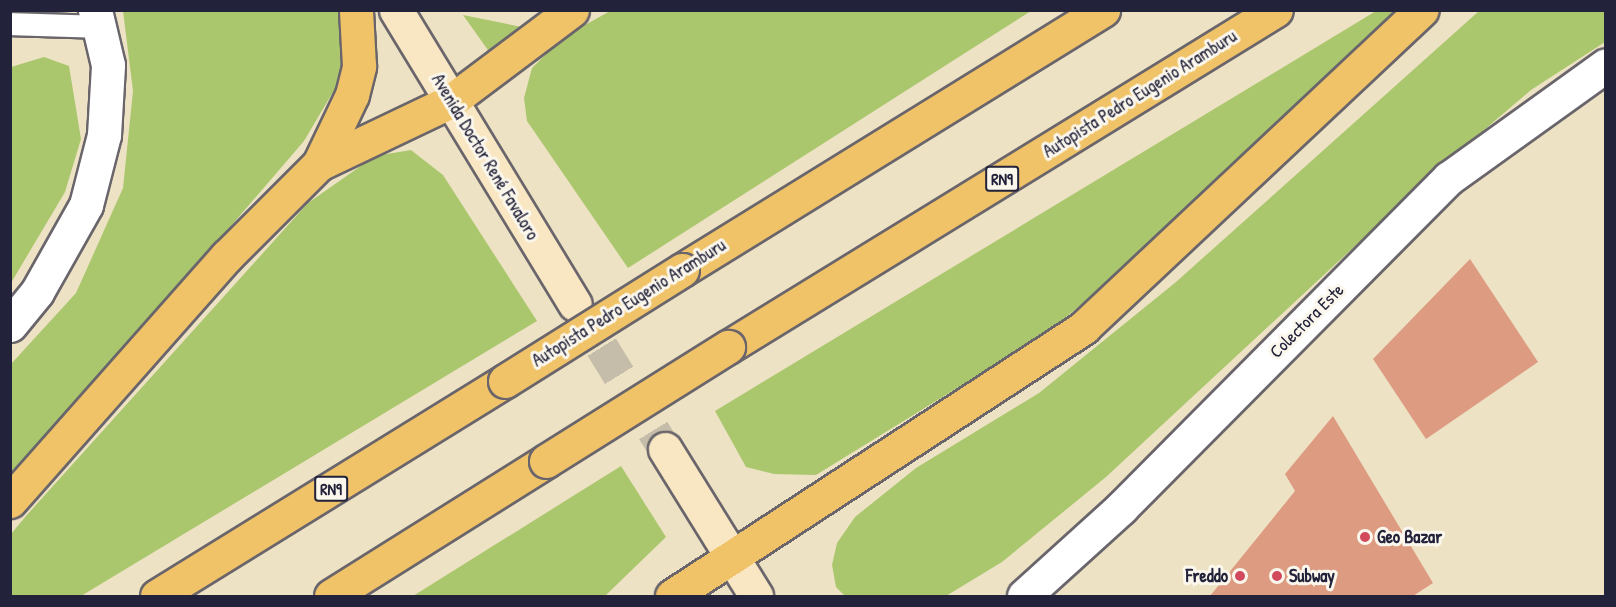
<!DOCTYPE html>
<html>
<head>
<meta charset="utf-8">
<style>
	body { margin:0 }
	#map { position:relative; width:1616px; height:607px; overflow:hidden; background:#eee2c4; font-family:"Patrick Hand",sans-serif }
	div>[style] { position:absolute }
	.green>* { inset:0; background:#abc76e }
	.building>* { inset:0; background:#dd9b82 }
	.secondary-tunnel>* { height:33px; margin-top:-16.5px; transform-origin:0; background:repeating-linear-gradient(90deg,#c5bca9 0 33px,transparent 0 49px) }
	.roads { filter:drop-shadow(2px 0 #69656b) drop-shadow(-2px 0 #69656b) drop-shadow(0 2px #69656b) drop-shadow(0 -2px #69656b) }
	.service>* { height:22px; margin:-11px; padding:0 11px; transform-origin:11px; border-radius:11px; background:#fff }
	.tertiary>* { height:33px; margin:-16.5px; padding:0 16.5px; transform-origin:16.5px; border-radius:16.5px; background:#fff }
	.secondary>* { height:33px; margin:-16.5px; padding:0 16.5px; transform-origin:16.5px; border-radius:16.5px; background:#f9e7c3 }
	.motorway>* { height:33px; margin:-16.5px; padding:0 16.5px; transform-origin:16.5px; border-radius:16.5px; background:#f1c369 }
	.bridges { filter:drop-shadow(2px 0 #69656b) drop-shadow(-2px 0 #69656b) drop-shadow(0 2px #69656b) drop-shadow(0 -2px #69656b) }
	.motorway-bridge>* { height:33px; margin:-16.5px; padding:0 16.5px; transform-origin:16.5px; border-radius:16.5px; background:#f1c369 }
	.dots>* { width:16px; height:16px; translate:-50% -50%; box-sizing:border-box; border:3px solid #fbf7ec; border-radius:50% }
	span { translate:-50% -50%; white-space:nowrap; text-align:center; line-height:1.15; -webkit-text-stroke:6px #fbf7ec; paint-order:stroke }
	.shield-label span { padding:2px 4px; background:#fbf7ec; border:2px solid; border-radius:4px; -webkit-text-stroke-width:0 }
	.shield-label { font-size:16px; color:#22223b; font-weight:700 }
	.street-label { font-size:18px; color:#22223b }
	.poi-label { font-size:18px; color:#22223b; font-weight:700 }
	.left { translate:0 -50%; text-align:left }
	.right { translate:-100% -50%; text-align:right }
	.frame { position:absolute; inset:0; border:12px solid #22223b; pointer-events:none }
</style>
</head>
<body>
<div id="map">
	<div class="green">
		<i style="clip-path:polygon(123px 11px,343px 11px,344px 61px,336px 87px,304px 141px,11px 482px,11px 364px,76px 293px,123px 188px,133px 91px)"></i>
		<i style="clip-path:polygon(610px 11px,1031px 11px,628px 268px,527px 121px,524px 98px,532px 68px,562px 38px)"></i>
		<i style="clip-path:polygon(1376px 11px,1406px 11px,1137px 258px,1048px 332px,816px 475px,774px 474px,746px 467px,715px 411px)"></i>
		<i style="clip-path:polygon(1479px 11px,1605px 11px,1605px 42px,1531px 90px,1437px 170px,1106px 477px,1002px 562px,946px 596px,845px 596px,836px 587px,832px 565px,837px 543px,855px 517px,916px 468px,1039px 393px,1176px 282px)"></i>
		<i style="clip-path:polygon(463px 15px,522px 27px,490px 53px)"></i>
		<i style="clip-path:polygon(44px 57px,69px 66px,81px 139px,65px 192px,11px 283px,11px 67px)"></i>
		<i style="clip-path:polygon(411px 150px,443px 175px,537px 321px,81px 596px,11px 596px,11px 534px,26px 516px,308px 203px,375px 156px)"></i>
		<i style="clip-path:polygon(621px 466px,666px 537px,605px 596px,413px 596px)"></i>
	</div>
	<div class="building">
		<i style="clip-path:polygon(1470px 259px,1538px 362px,1426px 439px,1373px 359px)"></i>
		<i style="clip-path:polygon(1333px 416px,1433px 583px,1413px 596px,1210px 596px,1295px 491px,1285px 474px)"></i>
	</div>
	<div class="secondary-tunnel">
		<i style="left:576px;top:305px;width:169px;rotate:58.3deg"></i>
	</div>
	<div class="roads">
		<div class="service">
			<i style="left:10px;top:24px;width:90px;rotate:1.9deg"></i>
		</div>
		<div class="tertiary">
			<i style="left:10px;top:325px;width:43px;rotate:-50.7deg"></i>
			<i style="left:37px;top:292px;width:100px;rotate:-60.6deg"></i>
			<i style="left:86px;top:205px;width:72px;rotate:-75.6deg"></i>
			<i style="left:104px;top:135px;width:70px;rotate:-86.7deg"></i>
			<i style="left:108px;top:65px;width:57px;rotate:-103.3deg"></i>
			<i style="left:1024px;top:596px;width:131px;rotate:-42.2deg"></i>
			<i style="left:1121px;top:508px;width:465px;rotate:-45.2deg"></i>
			<i style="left:1449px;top:178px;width:193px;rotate:-35.7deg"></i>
		</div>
		<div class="secondary">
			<i style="left:396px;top:10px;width:344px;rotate:58.7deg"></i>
			<i style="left:665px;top:449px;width:173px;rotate:58.2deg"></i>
		</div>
		<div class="motorway">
			<i style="left:319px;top:164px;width:76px;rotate:-64.4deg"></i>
			<i style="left:352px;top:95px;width:30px;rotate:-76deg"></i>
			<i style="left:359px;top:66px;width:56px;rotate:-93.1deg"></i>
			<i style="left:682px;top:270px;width:495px;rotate:-31.7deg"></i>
			<i style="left:728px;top:347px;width:643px;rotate:-31.59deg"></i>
			<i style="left:10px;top:501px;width:327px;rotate:-48.5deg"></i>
			<i style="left:227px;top:256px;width:130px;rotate:-45deg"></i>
			<i style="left:319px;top:164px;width:146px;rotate:-25.5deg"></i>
			<i style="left:451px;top:101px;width:151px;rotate:-36.9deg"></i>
			<i style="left:157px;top:596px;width:409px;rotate:-31.7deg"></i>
			<i style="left:331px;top:596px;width:254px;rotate:-32.1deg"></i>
			<i style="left:672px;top:596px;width:492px;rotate:-33.1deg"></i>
			<i style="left:1084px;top:327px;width:463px;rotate:-43.2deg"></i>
		</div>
	</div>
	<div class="bridges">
		<div class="motorway-bridge">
			<i style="left:505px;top:381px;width:209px;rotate:-32.1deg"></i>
			<i style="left:546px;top:461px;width:215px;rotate:-32.1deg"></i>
		</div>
	</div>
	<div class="dots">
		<i style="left:1365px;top:537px;background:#d1495b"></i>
		<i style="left:1240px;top:576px;background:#d1495b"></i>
		<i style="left:1277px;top:576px;background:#d1495b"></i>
	</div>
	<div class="shield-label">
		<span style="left:1002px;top:179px">RN9</span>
		<span style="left:331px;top:489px">RN9</span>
	</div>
	<div class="street-label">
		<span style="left:1140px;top:94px;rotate:-32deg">Autopista Pedro Eugenio Aramburu</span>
		<span style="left:485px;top:157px;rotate:59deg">Avenida Doctor René Favaloro</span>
		<span style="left:629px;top:303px;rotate:-32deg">Autopista Pedro Eugenio Aramburu</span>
		<span style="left:1307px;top:321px;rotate:-45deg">Colectora Este</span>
	</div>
	<div class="poi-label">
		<span class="left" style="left:1377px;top:537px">Geo Bazar</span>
		<span class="right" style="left:1228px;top:576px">Freddo</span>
		<span class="left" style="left:1289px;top:576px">Subway</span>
	</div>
	<div class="frame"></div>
</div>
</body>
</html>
